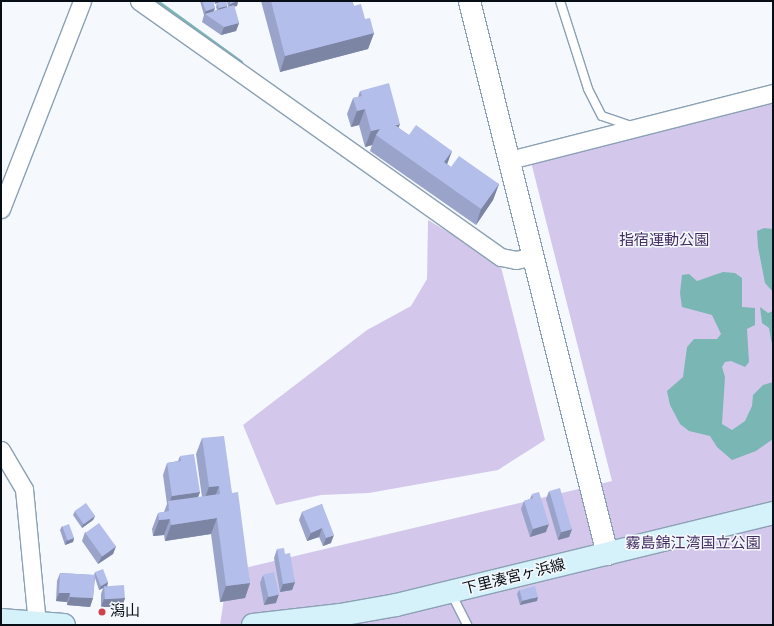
<!DOCTYPE html>
<html>
<head>
<meta charset="utf-8">
<style>
	body { margin:0 }
	#map { position:relative; width:774px; height:626px; overflow:hidden; background:#f5f9fd; font-family:Jost,"Noto Sans JP",sans-serif }
	div>[style] { position:absolute }
	.green>* { inset:0; background:#d3c8eb }
	.water>* { inset:0; background:#79b6b4 }
	.stream>* { height:4.5px; margin:-2.25px; padding:0 2.25px; transform-origin:2.25px; border-radius:2.25px; background:#79b6b4 }
	.roads { filter:drop-shadow(1px 0 #8ba0b3) drop-shadow(-1px 0 #8ba0b3) drop-shadow(0 1px #8ba0b3) drop-shadow(0 -1px #8ba0b3) }
	.service>* { height:8px; margin:-4px; padding:0 4px; transform-origin:4px; border-radius:4px; background:#fff }
	.minor>* { height:17px; margin:-8.5px; padding:0 8.5px; transform-origin:8.5px; border-radius:8.5px; background:#fff }
	.tertiary>* { height:21px; margin:-10.5px; padding:0 10.5px; transform-origin:10.5px; border-radius:10.5px; background:#fff }
	.secondary>* { height:22px; margin:-11px; padding:0 11px; transform-origin:11px; border-radius:11px; background:#d5f2fb }
	.wall>* { inset:0; background:#9aa3c9 }
	.shaded-wall>* { inset:0; background:#7d85a4 }
	.building>* { inset:0; background:#b3beea; transform-origin:0 0 }
	.dots>* { width:11px; height:11px; translate:-50% -50%; box-sizing:border-box; border:2px solid #f5f9fd; border-radius:50% }
	span { translate:-50% -50%; white-space:nowrap; text-align:center; line-height:1.15; -webkit-text-stroke:3px #f5f9fd; paint-order:stroke }
	.park-label { font-size:15px; color:#432d63 }
	.street-label { font-size:15px; color:#070e15 }
	.poi-label { font-size:15px; color:#070e15 }
	.left { translate:0 -50%; text-align:left }
	.frame { position:absolute; inset:0; border:2px solid #070e15; pointer-events:none }
</style>
</head>
<body>
<div id="map">
	<div class="green">
		<i style="clip-path:polygon(773px 102px,773px 625px,220px 625px,228px 572px,612px 481px,531px 162px)"></i>
		<i style="clip-path:polygon(428px 220px,500px 263px,545px 440px,498px 470px,369px 493px,321px 495px,276px 505px,243px 425px,367px 330px,411px 306px,427px 279px)"></i>
	</div>
	<div class="water">
		<i style="clip-path:polygon(764px 228px,773px 229px,773px 292px,765px 283px,758px 247px,757px 231px)"></i>
		<i style="clip-path:polygon(723px 272px,735px 273px,742px 278px,742px 307px,755px 308px,755px 325px,747px 329px,749px 362px,745px 367px,731px 361px,725px 362px,722px 367px,725px 377px,722px 424px,732px 430px,745px 421px,752px 406px,753px 395px,763px 385px,773px 382px,773px 439px,756px 451px,732px 460px,717px 447px,710px 436px,689px 431px,680px 424px,670px 405px,667px 391px,683px 377px,687px 347px,694px 339px,717px 339px,721px 334px,712px 315px,682px 307px,680px 293px,682px 275px,689px 274px,697px 281px)"></i>
		<i style="clip-path:polygon(760px 307px,768px 313px,773px 311px,773px 350px,769px 328px,762px 323px)"></i>
	</div>
	<div class="stream">
		<i style="left:156px;top:1px;width:104px;rotate:36deg"></i>
	</div>
	<div class="roads">
		<div class="service">
			<i style="left:560px;top:1px;width:92px;rotate:72.3deg"></i>
			<i style="left:588px;top:89px;width:30px;rotate:63deg"></i>
			<i style="left:602px;top:116px;width:31px;rotate:19deg"></i>
			<i style="left:451px;top:593px;width:36px;rotate:63deg"></i>
		</div>
		<div class="minor">
			<i style="left:139px;top:1px;width:443px;rotate:35.3deg"></i>
			<i style="left:501px;top:257px;width:15px;rotate:11deg"></i>
			<i style="left:516px;top:260px;width:18px;rotate:-13deg"></i>
			<i style="left:510px;top:160px;width:271px;rotate:-14.3deg"></i>
			<i style="left:1px;top:209px;width:223px;rotate:-68.7deg"></i>
			<i style="left:1px;top:450px;width:45px;rotate:59.5deg"></i>
			<i style="left:24px;top:489px;width:137px;rotate:84.5deg"></i>
		</div>
		<div class="tertiary">
			<i style="left:469px;top:1px;width:570px;rotate:75.99deg"></i>
		</div>
		<div class="secondary">
			<i style="left:1px;top:620px;width:63px;rotate:4.5deg"></i>
			<i style="left:253px;top:625px;width:88px;rotate:-6.6deg"></i>
			<i style="left:340px;top:615px;width:57px;rotate:-10.1deg"></i>
			<i style="left:396px;top:605px;width:388px;rotate:-13.7deg"></i>
		</div>
	</div>
	<div class="wall">
		<i style="clip-path:polygon(200px 1px,213px 1px,215px 8px,214px 11px,217px 10px,216px 7px,217px 3px,215px 4px,214px 1px,226px 1px,227px 6px,227px 7px,228px 7px,227px 1px,238px 1px,237px 6px,234px 6px,239px 23px,236px 31px,221px 35px,202px 22px,204px 15px)"></i>
		<i style="clip-path:polygon(261px 1px,352px 1px,354px 6px,365px 19px,374px 33px,368px 49px,280px 72px)"></i>
		<i style="clip-path:polygon(360px 91px,398px 128px,409px 135px,452px 151px,447px 164px,451px 167px,499px 184px,493px 200px,476px 225px,370px 151px,372px 145px,365px 147px,359px 125px,351px 127px,347px 114px,353px 98px,358px 97px)"></i>
		<i style="clip-path:polygon(202px 438px,232px 493px,250px 583px,245px 598px,220px 602px,211px 534px,165px 541px,164px 535px,153px 536px,152px 529px,158px 513px,164px 512px,167px 504px,163px 475px,167px 463px,178px 461px,180px 456px,200px 492px,198px 497px,202px 497px,196px 454px)"></i>
		<i style="clip-path:polygon(549px 491px,572px 529px,569px 537px,558px 540px,546px 499px)"></i>
		<i style="clip-path:polygon(532px 494px,546px 532px,530px 537px,521px 509px,524px 501px,530px 499px)"></i>
		<i style="clip-path:polygon(322px 504px,331px 543px,323px 546px,319px 537px,307px 541px,299px 520px,302px 512px)"></i>
		<i style="clip-path:polygon(75px 511px,95px 516px,93px 520px,82px 528px,73px 515px)"></i>
		<i style="clip-path:polygon(62px 526px,74px 538px,73px 542px,65px 545px,60px 530px)"></i>
		<i style="clip-path:polygon(85px 532px,116px 546px,113px 554px,98px 564px,82px 541px)"></i>
		<i style="clip-path:polygon(277px 549px,285px 554px,295px 582px,292px 590px,280px 592px,274px 558px)"></i>
		<i style="clip-path:polygon(95px 572px,108px 582px,107px 586px,125px 598px,122px 607px,101px 607px,101px 594px,103px 588px,99px 590px,95px 578px,93px 598px,90px 607px,67px 605px,67px 602px,56px 601px,57px 581px,60px 573px,94px 575px)"></i>
		<i style="clip-path:polygon(263px 575px,276px 603px,264px 605px,260px 583px)"></i>
		<i style="clip-path:polygon(519px 590px,537px 601px,520px 605px,517px 594px)"></i>
	</div>
	<div class="shaded-wall">
		<i style="clip-path:polygon(216px 1px,223px 1px,215px 4px)"></i>
		<i style="clip-path:polygon(238px 1px,237px 6px,229px 8px,230px 4px)"></i>
		<i style="clip-path:polygon(227px 6px,226px 10px,218px 12px,219px 8px)"></i>
		<i style="clip-path:polygon(215px 8px,213px 12px,205px 14px,204px 15px,206px 11px)"></i>
		<i style="clip-path:polygon(239px 23px,236px 31px,221px 35px,224px 27px)"></i>
		<i style="clip-path:polygon(374px 33px,368px 49px,280px 72px,285px 56px)"></i>
		<i style="clip-path:polygon(365px 109px,359px 125px,351px 127px,357px 111px)"></i>
		<i style="clip-path:polygon(400px 124px,394px 140px,395px 125px)"></i>
		<i style="clip-path:polygon(380px 129px,376px 135px,372px 145px,365px 147px,371px 131px)"></i>
		<i style="clip-path:polygon(452px 151px,446px 167px,444px 162px)"></i>
		<i style="clip-path:polygon(499px 184px,493px 200px,476px 225px,481px 209px)"></i>
		<i style="clip-path:polygon(219px 486px,213px 502px,203px 503px,209px 487px)"></i>
		<i style="clip-path:polygon(200px 492px,195px 505px,168px 506px,172px 496px)"></i>
		<i style="clip-path:polygon(95px 516px,93px 520px,82px 528px,83px 524px)"></i>
		<i style="clip-path:polygon(217px 518px,211px 534px,165px 541px,171px 525px)"></i>
		<i style="clip-path:polygon(170px 519px,164px 535px,153px 536px,159px 520px)"></i>
		<i style="clip-path:polygon(549px 524px,546px 532px,530px 537px,533px 529px)"></i>
		<i style="clip-path:polygon(322px 528px,319px 537px,307px 541px,311px 533px)"></i>
		<i style="clip-path:polygon(572px 529px,569px 537px,558px 540px,561px 532px)"></i>
		<i style="clip-path:polygon(334px 535px,331px 543px,323px 546px,326px 538px)"></i>
		<i style="clip-path:polygon(74px 538px,73px 542px,65px 545px,67px 540px)"></i>
		<i style="clip-path:polygon(116px 546px,113px 554px,98px 564px,102px 556px)"></i>
		<i style="clip-path:polygon(108px 582px,107px 587px,104px 586px,103px 588px,99px 590px,101px 586px)"></i>
		<i style="clip-path:polygon(295px 582px,292px 590px,280px 592px,283px 584px)"></i>
		<i style="clip-path:polygon(250px 583px,245px 598px,220px 602px,226px 586px)"></i>
		<i style="clip-path:polygon(59px 593px,70px 593px,67px 602px,56px 601px)"></i>
		<i style="clip-path:polygon(279px 594px,276px 603px,264px 605px,268px 597px)"></i>
		<i style="clip-path:polygon(70px 597px,93px 598px,90px 607px,67px 605px)"></i>
		<i style="clip-path:polygon(538px 597px,537px 601px,520px 605px,522px 601px)"></i>
		<i style="clip-path:polygon(125px 598px,122px 607px,101px 607px,104px 599px)"></i>
	</div>
	<div class="building">
		<i style="clip-path:polygon(202px 1px,213px 1px,215px 8px,206px 11px)"></i>
		<i style="clip-path:polygon(223px 1px,226px 1px,227px 6px,219px 8px,217px 3px)"></i>
		<i style="clip-path:polygon(230px 1px,238px 1px,230px 4px)"></i>
		<i style="clip-path:polygon(271px 1px,352px 1px,354px 6px,361px 4px,365px 19px,370px 18px,374px 33px,285px 56px)"></i>
		<i style="clip-path:polygon(234px 5px,239px 23px,224px 27px,205px 14px)"></i>
		<i style="clip-path:polygon(389px 83px,400px 124px,395px 125px,409px 135px,416px 125px,452px 151px,444px 162px,451px 167px,459px 156px,499px 184px,481px 209px,376px 135px,380px 129px,371px 131px,365px 109px,357px 111px,353px 98px,362px 96px,360px 91px)"></i>
		<i style="clip-path:polygon(224px 436px,232px 493px,238px 492px,250px 583px,226px 586px,217px 518px,171px 525px,170px 519px,159px 520px,158px 513px,169px 511px,168px 501px,220px 494px,219px 486px,209px 487px,202px 438px)"></i>
		<i style="clip-path:polygon(194px 454px,200px 492px,172px 496px,167px 463px,181px 461px,180px 456px)"></i>
		<i style="left:560px;top:488px;width:43px;height:11px;rotate:74deg"></i>
		<i style="clip-path:polygon(539px 492px,549px 524px,533px 529px,524px 501px,533px 498px,532px 494px)"></i>
		<i style="left:86px;top:503px;width:16px;height:14px;rotate:55deg"></i>
		<i style="clip-path:polygon(322px 504px,334px 535px,326px 538px,322px 528px,311px 533px,302px 512px)"></i>
		<i style="left:99px;top:523px;width:29px;height:17px;rotate:54deg"></i>
		<i style="left:69px;top:524px;width:15px;height:7px;rotate:70deg"></i>
		<i style="clip-path:polygon(284px 548px,285px 554px,290px 553px,295px 582px,283px 584px,277px 549px)"></i>
		<i style="clip-path:polygon(103px 569px,108px 582px,101px 586px,95px 572px)"></i>
		<i style="left:274px;top:572px;width:23px;height:11px;rotate:77deg"></i>
		<i style="clip-path:polygon(60px 573px,95px 575px,93px 598px,70px 597px,70px 593px,59px 593px)"></i>
		<i style="left:124px;top:585px;width:13px;height:20px;rotate:86deg"></i>
		<i style="left:535px;top:586px;width:11px;height:16px;rotate:75deg"></i>
	</div>
	<div class="dots">
		<i style="left:102px;top:612px;background:#d1414b"></i>
	</div>
	<div class="park-label">
		<span style="left:664px;top:241px">指宿運動公園</span>
		<span style="left:693px;top:544px">霧島錦江湾国立公園</span>
	</div>
	<div class="street-label">
		<span style="left:514px;top:577px;rotate:-14deg">下里湊宮ヶ浜線</span>
	</div>
	<div class="poi-label">
		<span class="left" style="left:110px;top:612px">潟山</span>
	</div>
	<div class="frame"></div>
</div>
</body>
</html>
